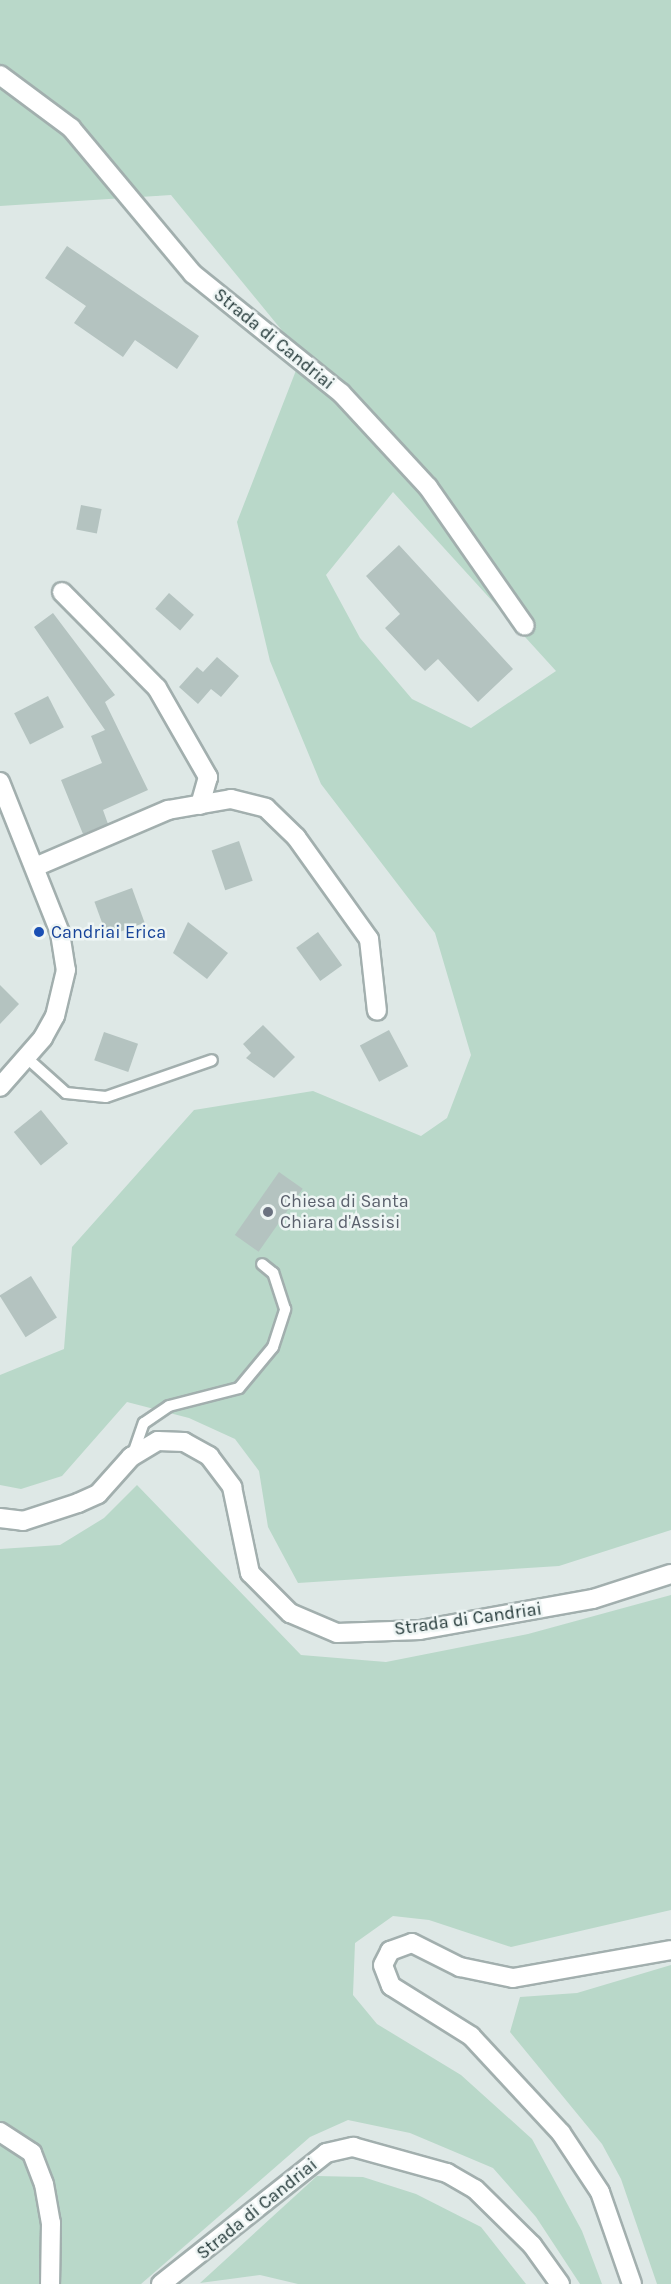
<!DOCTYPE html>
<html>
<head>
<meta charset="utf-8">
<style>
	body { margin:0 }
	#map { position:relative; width:671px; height:2284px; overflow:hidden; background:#dee8e6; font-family:Karla,sans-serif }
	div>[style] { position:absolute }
	.green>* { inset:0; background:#b9d8c9 }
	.building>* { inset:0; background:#b4c3c0; transform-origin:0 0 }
	.roads { filter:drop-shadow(2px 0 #a2afae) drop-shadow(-2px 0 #a2afae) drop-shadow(0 2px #a2afae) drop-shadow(0 -2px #a2afae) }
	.lane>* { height:10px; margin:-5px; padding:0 5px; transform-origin:5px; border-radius:5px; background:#fff }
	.street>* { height:18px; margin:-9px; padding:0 9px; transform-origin:9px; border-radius:9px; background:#fff }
	.secondary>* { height:18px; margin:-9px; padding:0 9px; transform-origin:9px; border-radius:9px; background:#fff }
	.dots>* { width:16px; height:16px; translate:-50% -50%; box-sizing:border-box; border:3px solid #eef5f4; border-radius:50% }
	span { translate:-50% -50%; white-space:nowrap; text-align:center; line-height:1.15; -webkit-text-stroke:5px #eef5f4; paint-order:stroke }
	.street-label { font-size:18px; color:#213636 }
	.transit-label { font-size:18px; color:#164399 }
	.left { translate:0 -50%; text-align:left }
	.worship-label { font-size:18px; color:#5b616d }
</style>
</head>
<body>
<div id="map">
	<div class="green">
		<i style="clip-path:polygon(evenodd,0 0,671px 0,671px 1530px,559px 1566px,298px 1583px,268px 1527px,259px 1471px,235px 1439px,189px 1418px,127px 1402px,62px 1476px,21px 1489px,0 1485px,0 1375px,64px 1349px,72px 1247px,194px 1110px,313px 1091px,421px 1136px,447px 1118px,471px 1055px,435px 933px,321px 784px,270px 661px,237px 522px,302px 355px,171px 195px,0 206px,0 0,393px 492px,556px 671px,471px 728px,412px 699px,360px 638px,326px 575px,393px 492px)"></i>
		<i style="clip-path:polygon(137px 1485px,301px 1655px,386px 1662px,528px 1634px,671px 1595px,671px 1910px,511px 1947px,429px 1920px,393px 1916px,355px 1943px,353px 1995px,377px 2024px,461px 2075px,532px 2139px,582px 2231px,602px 2284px,580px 2284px,536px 2217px,493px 2168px,410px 2133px,348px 2120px,310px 2137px,141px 2284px,0 2284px,0 1549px,60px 1545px,104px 1518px)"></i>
		<i style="clip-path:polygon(671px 1965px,671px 2284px,657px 2284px,621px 2179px,602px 2144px,510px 2032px,520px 1997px,577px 1993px)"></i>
		<i style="clip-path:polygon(317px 2176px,363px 2177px,416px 2194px,481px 2227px,526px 2284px,298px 2284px,260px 2275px,200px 2283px)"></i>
	</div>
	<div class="building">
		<i style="clip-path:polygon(67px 246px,199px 336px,177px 369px,135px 340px,123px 357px,74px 323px,86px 306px,45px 278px)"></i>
		<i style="left:81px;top:505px;width:21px;height:25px;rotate:11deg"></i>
		<i style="clip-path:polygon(399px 545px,513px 669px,478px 702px,438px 659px,425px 671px,385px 628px,400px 614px,366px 576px)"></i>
		<i style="left:169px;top:593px;width:33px;height:21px;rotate:41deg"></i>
		<i style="clip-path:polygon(53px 613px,115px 695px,105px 702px,148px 790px,103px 810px,108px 824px,83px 834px,61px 780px,102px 763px,91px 736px,105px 730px,34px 627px)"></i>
		<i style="clip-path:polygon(217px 657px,239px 676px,221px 697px,211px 689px,198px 704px,179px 687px,197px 667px,203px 672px)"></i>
		<i style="left:48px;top:696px;width:35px;height:38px;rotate:63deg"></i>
		<i style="left:239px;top:841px;width:42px;height:29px;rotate:71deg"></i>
		<i style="left:132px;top:888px;width:37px;height:40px;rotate:70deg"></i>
		<i style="clip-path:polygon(188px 922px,228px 953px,207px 979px,173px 953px)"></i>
		<i style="left:318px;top:932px;width:41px;height:27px;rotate:54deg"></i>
		<i style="clip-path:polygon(0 985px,19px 1004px,0 1024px)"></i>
		<i style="clip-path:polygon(263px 1025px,295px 1057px,274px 1078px,246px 1058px,251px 1053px,243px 1044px)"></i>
		<i style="left:389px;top:1030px;width:41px;height:33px;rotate:62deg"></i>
		<i style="left:104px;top:1032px;width:36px;height:30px;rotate:19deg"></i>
		<i style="left:41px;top:1110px;width:43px;height:35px;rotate:51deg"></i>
		<i style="left:279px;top:1172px;width:29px;height:77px;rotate:35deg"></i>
		<i style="left:31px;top:1276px;width:49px;height:37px;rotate:58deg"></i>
	</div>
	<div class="roads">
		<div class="lane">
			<i style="left:28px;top:1059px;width:51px;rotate:41.8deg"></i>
			<i style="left:66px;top:1093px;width:40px;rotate:5.7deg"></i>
			<i style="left:106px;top:1097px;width:112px;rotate:-19.2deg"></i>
			<i style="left:132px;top:1457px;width:36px;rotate:-71deg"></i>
			<i style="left:144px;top:1423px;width:30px;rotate:-34deg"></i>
			<i style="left:169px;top:1406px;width:72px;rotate:-14.4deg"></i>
			<i style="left:239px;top:1388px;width:53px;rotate:-50.3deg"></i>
			<i style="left:273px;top:1347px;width:40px;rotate:-72deg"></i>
			<i style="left:285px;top:1309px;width:38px;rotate:-108deg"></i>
			<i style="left:273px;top:1273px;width:14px;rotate:-141deg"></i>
		</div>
		<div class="street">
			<i style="left:0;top:75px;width:89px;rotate:36.7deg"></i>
			<i style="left:71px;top:128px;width:190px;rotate:50.1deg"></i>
			<i style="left:193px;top:274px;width:190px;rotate:38.8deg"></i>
			<i style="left:341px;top:393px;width:128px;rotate:47.2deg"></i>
			<i style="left:428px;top:487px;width:169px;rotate:55.1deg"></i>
			<i style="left:62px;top:592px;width:135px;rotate:45.3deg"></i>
			<i style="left:157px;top:688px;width:103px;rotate:60.2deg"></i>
			<i style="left:208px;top:777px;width:29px;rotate:106deg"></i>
			<i style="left:35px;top:867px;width:145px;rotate:-23.2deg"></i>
			<i style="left:168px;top:810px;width:64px;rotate:-9.9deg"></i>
			<i style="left:231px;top:799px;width:36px;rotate:14deg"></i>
			<i style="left:266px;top:808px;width:42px;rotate:44deg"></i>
			<i style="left:296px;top:837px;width:125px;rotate:54.4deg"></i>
			<i style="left:369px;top:939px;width:72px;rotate:83.7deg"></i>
			<i style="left:0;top:2132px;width:38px;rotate:33deg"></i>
			<i style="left:32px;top:2153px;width:33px;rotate:69deg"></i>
			<i style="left:44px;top:2184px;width:40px;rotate:80deg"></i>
			<i style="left:51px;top:2223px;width:61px;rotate:90.9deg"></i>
		</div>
		<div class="secondary">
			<i style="left:0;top:782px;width:162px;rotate:68.3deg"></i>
			<i style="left:60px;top:933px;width:37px;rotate:81deg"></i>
			<i style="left:66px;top:970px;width:47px;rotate:103.4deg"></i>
			<i style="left:55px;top:1016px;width:25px;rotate:119deg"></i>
			<i style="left:43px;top:1038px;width:65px;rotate:131.3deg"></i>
			<i style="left:0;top:1518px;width:23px;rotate:7deg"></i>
			<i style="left:23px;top:1521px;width:58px;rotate:-18.1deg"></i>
			<i style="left:78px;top:1503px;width:22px;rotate:-24deg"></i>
			<i style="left:98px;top:1494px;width:50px;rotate:-48.3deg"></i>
			<i style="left:131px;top:1457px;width:31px;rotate:-31deg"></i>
			<i style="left:158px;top:1441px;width:26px;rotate:2deg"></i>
			<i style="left:184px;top:1442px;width:29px;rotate:29deg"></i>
			<i style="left:209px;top:1456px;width:39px;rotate:53deg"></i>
			<i style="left:232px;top:1487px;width:88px;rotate:78.2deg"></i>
			<i style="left:250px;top:1573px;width:57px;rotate:45deg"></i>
			<i style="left:290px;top:1613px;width:51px;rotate:23.1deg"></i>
			<i style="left:337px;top:1633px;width:83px;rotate:-2.1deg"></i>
			<i style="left:420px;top:1630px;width:176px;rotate:-10.2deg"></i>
			<i style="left:593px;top:1599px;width:82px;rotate:-17.8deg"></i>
			<i style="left:161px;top:2284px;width:211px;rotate:-38.4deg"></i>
			<i style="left:326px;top:2153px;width:28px;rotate:-13deg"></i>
			<i style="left:353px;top:2147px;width:98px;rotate:15.5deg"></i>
			<i style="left:447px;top:2173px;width:32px;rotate:30deg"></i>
			<i style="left:475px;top:2189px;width:80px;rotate:44.5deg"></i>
			<i style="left:532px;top:2245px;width:48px;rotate:54.3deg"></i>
			<i style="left:632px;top:2284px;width:97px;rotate:-109.2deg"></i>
			<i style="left:600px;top:2192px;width:71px;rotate:-123.5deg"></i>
			<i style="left:561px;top:2133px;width:132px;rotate:-132.9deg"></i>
			<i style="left:471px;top:2036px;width:94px;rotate:-148deg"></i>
			<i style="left:391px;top:1986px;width:22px;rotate:-111deg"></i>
			<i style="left:383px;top:1965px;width:16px;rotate:-63deg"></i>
			<i style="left:390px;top:1951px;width:23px;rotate:-20deg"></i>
			<i style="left:412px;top:1943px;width:54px;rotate:26.6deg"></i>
			<i style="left:460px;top:1967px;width:54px;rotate:11.7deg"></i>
			<i style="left:513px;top:1978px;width:160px;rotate:-10deg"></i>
		</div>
	</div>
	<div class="dots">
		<i style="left:39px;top:932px;background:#1a4fb4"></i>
		<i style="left:268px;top:1212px;background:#6b7280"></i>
	</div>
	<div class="street-label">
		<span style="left:274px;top:339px;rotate:39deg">Strada di Candriai</span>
		<span style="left:468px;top:1619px;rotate:-8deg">Strada di Candriai</span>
		<span style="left:257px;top:2209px;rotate:-39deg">Strada di Candriai</span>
	</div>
	<div class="transit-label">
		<span class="left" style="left:51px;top:932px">Candriai Erica</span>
	</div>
	<div class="worship-label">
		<span class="left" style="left:280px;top:1212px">Chiesa di Santa<br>Chiara d'Assisi</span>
	</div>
</div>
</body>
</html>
